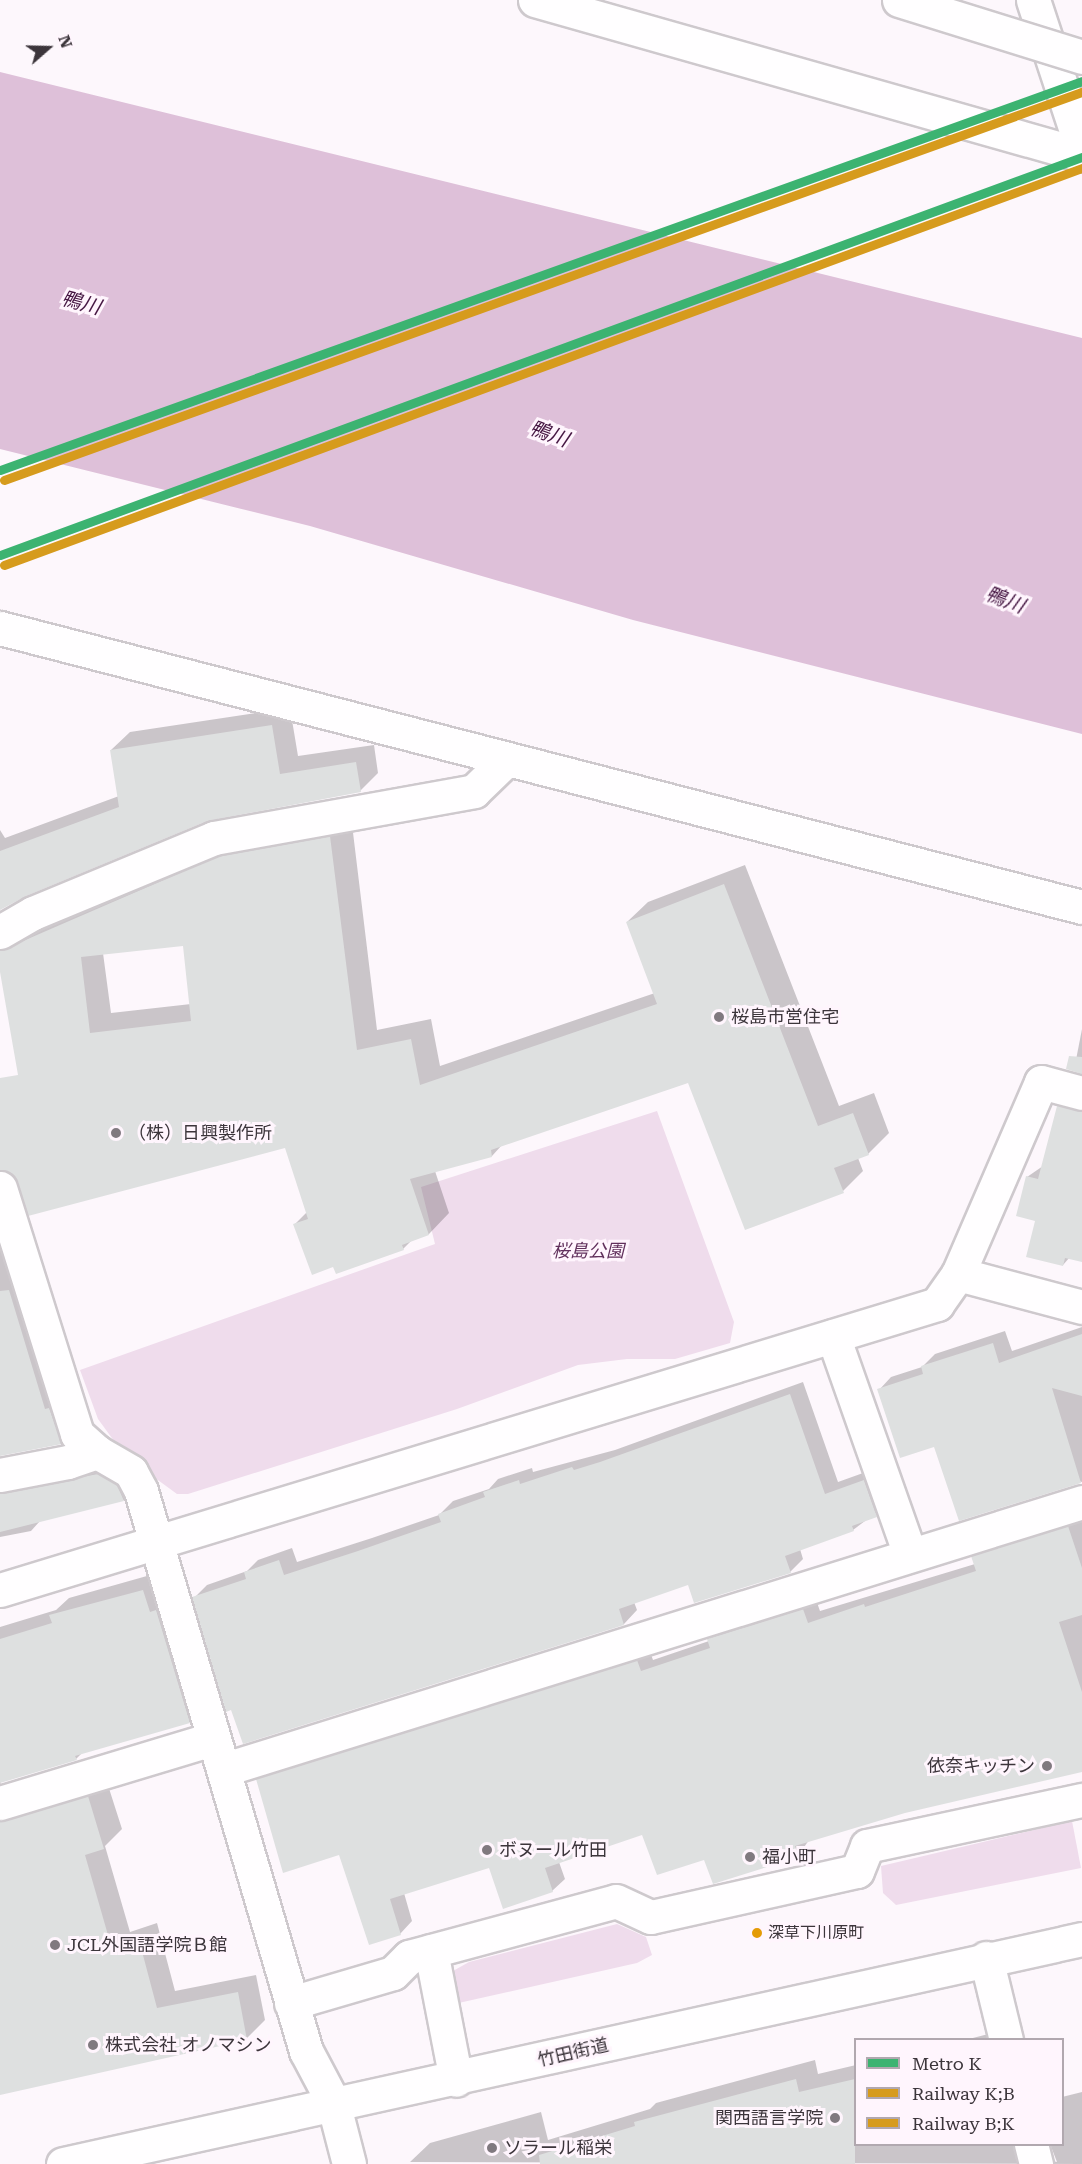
<!DOCTYPE html>
<html>
<head>
<meta charset="utf-8">
<style>
	body { margin:0 }
	#map { position:relative; width:1082px; height:2164px; overflow:hidden; background:#fdf7fc; font-family:"Roboto Serif","Noto Sans JP",serif }
	div>[style] { position:absolute }
	.green>* { inset:0; background:#efdcec }
	.water>* { inset:0; background:#dec0d9 }
	.shadow>* { inset:0; background:#0003 }
	.building>* { inset:0; background:#dee0e0 }
	.roads { filter:drop-shadow(2px 0 #cec9cd) drop-shadow(-2px 0 #cec9cd) drop-shadow(0 2px #cec9cd) drop-shadow(0 -2px #cec9cd) }
	.minor>* { height:33px; margin:-16.5px; padding:0 16.5px; transform-origin:16.5px; border-radius:16.5px; background:#fffeff }
	.highway>* { height:33px; margin:-16.5px; padding:0 16.5px; transform-origin:16.5px; border-radius:16.5px; background:#fffeff }
	.bridges { filter:drop-shadow(2px 0 #cec9cd) drop-shadow(-2px 0 #cec9cd) drop-shadow(0 2px #cec9cd) drop-shadow(0 -2px #cec9cd) }
	.highway-bridge>* { height:33px; margin:-16.5px; padding:0 16.5px; transform-origin:16.5px; border-radius:16.5px; background:#fffeff }
	.rail-1>* { height:9px; margin:-4.5px; padding:0 4.5px; transform-origin:4.5px; border-radius:4.5px; background:#d69b1d }
	.rail-2>* { height:9px; margin:-4.5px; padding:0 4.5px; transform-origin:4.5px; border-radius:4.5px; background:#d69b1d }
	.metro-1>* { height:9px; margin:-4.5px; padding:0 4.5px; transform-origin:4.5px; border-radius:4.5px; background:#3cb371 }
	.dots>* { width:16px; height:16px; translate:-50% -50%; box-sizing:border-box; border:3px solid #fff5fd; border-radius:50% }
	span { translate:-50% -50%; white-space:nowrap; text-align:center; line-height:1.15; -webkit-text-stroke:6px #fff5fd; paint-order:stroke }
	.bus-label { font-size:16px; color:#3c353b }
	.left { translate:0 -50%; text-align:left }
	.poi-label { font-size:18px; color:#3c353b }
	.right { translate:-100% -50%; text-align:right }
	.park-label { font-size:18px; color:#61305c; font-style:italic }
	.street-label { font-size:18px; color:#3c353b }
	.water-label { font-size:20px; color:#461743; font-style:italic }
	.legend { position:absolute; left:854px; top:2038px; width:210px; height:108px; box-sizing:border-box; background:#fff5fd; border:2px solid #b1a8af; margin:0; padding:8px 10px; list-style:none; font-size:18px; color:#3c353b }
	.legend li { display:flex; align-items:center; gap:12px; height:30px }
	.legend b { width:30px; border:2px solid #b1a8af }
	.north { position:absolute; left:18px; top:18px; width:60px; height:60px; -webkit-text-stroke:4px #fff5fd; paint-order:stroke; rotate:70deg; font-size:16px; font-weight:700; line-height:24px; text-align:center; color:#3c353b }
	.north::after { content:''; display:block; margin:auto; width:21px; height:27px; background:#3c353b; clip-path:polygon(50% 0,100% 100%,50% 72%,0 100%) }
</style>
</head>
<body>
<div id="map">
	<div class="green">
		<i style="clip-path:polygon(657px 1111px,734px 1322px,730px 1343px,675px 1359px,627px 1359px,578px 1365px,457px 1409px,188px 1494px,177px 1494px,125px 1456px,98px 1419px,80px 1370px,435px 1244px,421px 1187px)"></i>
		<i style="clip-path:polygon(1072px 1821px,1081px 1868px,896px 1905px,883px 1893px,881px 1866px)"></i>
		<i style="clip-path:polygon(617px 1924px,646px 1937px,652px 1955px,637px 1963px,454px 2004px,453px 1971px,469px 1962px)"></i>
	</div>
	<div class="water">
		<i style="clip-path:polygon(0 72px,1082px 338px,1082px 734px,633px 620px,310px 526px,0 449px)"></i>
	</div>
	<div class="shadow">
		<i style="clip-path:polygon(290px 708px,298px 756px,374px 745px,378px 773px,360px 791px,207px 819px,0 893px,0 830px,5px 838px,119px 796px,111px 750px,130px 732px)"></i>
		<i style="clip-path:polygon(evenodd,351px 816px,377px 1030px,431px 1019px,440px 1066px,655px 993px,627px 922px,648px 902px,745px 865px,839px 1106px,874px 1093px,889px 1133px,868px 1154px,858px 1158px,863px 1171px,843px 1191px,689px 1082px,502px 1145px,492px 1156px,435px 1171px,449px 1213px,429px 1234px,412px 1240px,403px 1249px,334px 1265px,295px 1224px,307px 1212px,286px 1146px,10px 1003px,0 966px,0 945px,241px 836px,351px 816px,184px 944px,191px 1004px,111px 1013px,103px 953px,184px 944px)"></i>
		<i style="clip-path:polygon(1082px 1029px,1082px 1073px,1074px 1070px)"></i>
		<i style="clip-path:polygon(1082px 1097px,1082px 1260px,1070px 1257px,1063px 1265px,1037px 1220px,1027px 1177px,1043px 1166px,1055px 1117px)"></i>
		<i style="clip-path:polygon(0 1176px,78px 1426px,61px 1443px,0 1454px)"></i>
		<i style="clip-path:polygon(1082px 1327px,1082px 1482px,935px 1445px,879px 1390px,891px 1377px,922px 1367px,935px 1354px,1005px 1331px,1012px 1351px)"></i>
		<i style="clip-path:polygon(803px 1382px,838px 1482px,877px 1468px,889px 1503px,853px 1530px,800px 1549px,803px 1559px,790px 1572px,689px 1583px,634px 1602px,637px 1610px,624px 1624px,244px 1742px,194px 1598px,207px 1585px,247px 1571px,258px 1560px,292px 1548px,297px 1562px,372px 1538px,439px 1515px,453px 1501px,489px 1489px,498px 1479px,532px 1468px,533px 1472px,615px 1450px)"></i>
		<i style="clip-path:polygon(115px 1458px,140px 1484px,124px 1500px,40px 1521px,31px 1531px,0 1537px,0 1484px)"></i>
		<i style="clip-path:polygon(1082px 1512px,1082px 1770px,905px 1812px,809px 1840px,798px 1856px,705px 1858px,643px 1833px,559px 1862px,565px 1879px,552px 1891px,490px 1866px,404px 1893px,412px 1921px,400px 1934px,340px 1853px,258px 1779px,270px 1767px,649px 1649px,653px 1660px,709px 1641px,721px 1627px,815px 1597px,820px 1611px,975px 1564px,972px 1557px,985px 1544px)"></i>
		<i style="clip-path:polygon(161px 1572px,207px 1703px,189px 1721px,83px 1752px,76px 1759px,1px 1782px,0 1786px,0 1627px,56px 1610px,69px 1598px)"></i>
		<i style="clip-path:polygon(106px 1779px,122px 1829px,105px 1846px,130px 1932px,157px 1923px,175px 1991px,256px 1975px,265px 2020px,247px 2038px,0 2094px,0 1790px)"></i>
		<i style="clip-path:polygon(1004px 2030px,1007px 2040px,965px 2040px)"></i>
		<i style="clip-path:polygon(815px 2060px,818px 2074px,856px 2065px,856px 2144px,1038px 2144px,1042px 2158px,1057px 2162px,1050px 2144px,1062px 2144px,1062px 2097px,1082px 2092px,1082px 2164px,410px 2162px,430px 2143px,541px 2112px,548px 2140px,650px 2109px,656px 2103px)"></i>
	</div>
	<div class="building">
		<i style="clip-path:polygon(272px 725px,280px 774px,356px 762px,361px 792px,207px 821px,26px 896px,0 910px,0 851px,119px 807px,110px 750px)"></i>
		<i style="clip-path:polygon(evenodd,330px 836px,357px 1050px,411px 1039px,420px 1085px,657px 1004px,626px 922px,724px 884px,818px 1126px,853px 1113px,869px 1155px,834px 1168px,844px 1193px,745px 1230px,688px 1083px,491px 1150px,492px 1157px,410px 1179px,429px 1235px,402px 1245px,404px 1250px,336px 1274px,333px 1267px,312px 1275px,293px 1224px,308px 1219px,285px 1148px,28px 1216px,18px 1182px,12px 1174px,0 1170px,0 1078px,18px 1075px,0 972px,0 951px,219px 856px,330px 836px,183px 946px,191px 1021px,90px 1033px,81px 957px,183px 946px)"></i>
		<i style="clip-path:polygon(1069px 1056px,1082px 1057px,1082px 1074px,1066px 1069px)"></i>
		<i style="clip-path:polygon(1057px 1106px,1082px 1111px,1082px 1262px,1065px 1258px,1063px 1266px,1026px 1257px,1035px 1221px,1016px 1216px,1026px 1176px,1038px 1179px)"></i>
		<i style="clip-path:polygon(9px 1290px,45px 1409px,49px 1408px,62px 1444px,0 1456px,0 1291px)"></i>
		<i style="clip-path:polygon(1082px 1334px,1082px 1396px,1052px 1388px,1081px 1483px,959px 1521px,934px 1447px,900px 1458px,877px 1389px,923px 1374px,921px 1366px,993px 1343px,999px 1363px)"></i>
		<i style="clip-path:polygon(790px 1394px,825px 1494px,864px 1480px,877px 1517px,852px 1526px,854px 1531px,785px 1556px,791px 1573px,694px 1603px,688px 1585px,619px 1609px,624px 1625px,243px 1744px,231px 1710px,226px 1712px,192px 1597px,246px 1579px,244px 1572px,279px 1560px,284px 1575px,358px 1551px,441px 1522px,438px 1514px,485px 1497px,483px 1492px,519px 1480px,520px 1484px,572px 1467px,574px 1470px,600px 1462px)"></i>
		<i style="clip-path:polygon(98px 1474px,117px 1485px,124px 1501px,0 1532px,0 1493px)"></i>
		<i style="clip-path:polygon(1068px 1526px,1082px 1568px,1082px 1615px,1059px 1622px,1082px 1692px,1082px 1772px,905px 1813px,795px 1846px,799px 1857px,713px 1884px,704px 1860px,657px 1875px,642px 1835px,545px 1868px,553px 1892px,503px 1909px,489px 1868px,390px 1899px,401px 1935px,369px 1945px,339px 1855px,283px 1873px,256px 1779px,637px 1660px,641px 1671px,710px 1648px,707px 1639px,803px 1609px,808px 1623px,864px 1604px,865px 1607px,976px 1571px,971px 1556px)"></i>
		<i style="clip-path:polygon(143px 1590px,150px 1612px,156px 1610px,190px 1723px,75px 1756px,77px 1760px,0 1783px,0 1639px,52px 1623px,49px 1615px)"></i>
		<i style="clip-path:polygon(88px 1796px,104px 1849px,85px 1855px,112px 1949px,139px 1940px,157px 2008px,238px 1992px,247px 2040px,0 2095px,0 1821px)"></i>
		<i style="clip-path:polygon(796px 2079px,799px 2092px,855px 2079px,855px 2164px,540px 2164px,539px 2155px,635px 2126px,634px 2122px)"></i>
	</div>
	<div class="roads">
		<div class="minor">
			<i style="left:535px;top:0;width:569px;rotate:15.82deg"></i>
			<i style="left:1033px;top:0;width:157px;rotate:71.8deg"></i>
			<i style="left:0;top:628px;width:1117px;rotate:14.46deg"></i>
			<i style="left:0;top:932px;width:38px;rotate:-30deg"></i>
			<i style="left:33px;top:913px;width:196px;rotate:-22.5deg"></i>
			<i style="left:214px;top:838px;width:264px;rotate:-10.2deg"></i>
			<i style="left:474px;top:791px;width:45px;rotate:-44.1deg"></i>
			<i style="left:0;top:1188px;width:258px;rotate:72.6deg"></i>
			<i style="left:77px;top:1434px;width:27px;rotate:42deg"></i>
			<i style="left:97px;top:1452px;width:39px;rotate:30deg"></i>
			<i style="left:131px;top:1472px;width:21px;rotate:62deg"></i>
			<i style="left:141px;top:1491px;width:584px;rotate:73.58deg"></i>
			<i style="left:306px;top:2051px;width:58px;rotate:62.1deg"></i>
			<i style="left:333px;top:2102px;width:64px;rotate:75.5deg"></i>
			<i style="left:958px;top:1274px;width:128px;rotate:14.9deg"></i>
			<i style="left:833px;top:1336px;width:232px;rotate:70.6deg"></i>
			<i style="left:0;top:1475px;width:69px;rotate:-10.8deg"></i>
			<i style="left:68px;top:1462px;width:31px;rotate:-19deg"></i>
			<i style="left:0;top:1590px;width:980px;rotate:-16.97deg"></i>
			<i style="left:937px;top:1304px;width:37px;rotate:-55deg"></i>
			<i style="left:958px;top:1274px;width:209px;rotate:-66.6deg"></i>
			<i style="left:1041px;top:1082px;width:42px;rotate:15deg"></i>
			<i style="left:225px;top:1769px;width:898px;rotate:-17.3deg"></i>
			<i style="left:0;top:1803px;width:221px;rotate:-16.8deg"></i>
			<i style="left:431px;top:1951px;width:131px;rotate:79deg"></i>
			<i style="left:986px;top:1958px;width:84px;rotate:76.3deg"></i>
			<i style="left:291px;top:2003px;width:106px;rotate:-16.4deg"></i>
			<i style="left:393px;top:1973px;width:23px;rotate:-45deg"></i>
			<i style="left:409px;top:1957px;width:214px;rotate:-15.1deg"></i>
			<i style="left:616px;top:1901px;width:38px;rotate:25deg"></i>
			<i style="left:651px;top:1917px;width:211px;rotate:-12.6deg"></i>
			<i style="left:857px;top:1871px;width:27px;rotate:-68deg"></i>
			<i style="left:867px;top:1846px;width:220px;rotate:-12.1deg"></i>
			<i style="left:1031px;top:2144px;width:21px;rotate:76deg"></i>
		</div>
		<div class="highway">
			<i style="left:63px;top:2164px;width:1044px;rotate:-12.45deg"></i>
		</div>
	</div>
	<div class="bridges">
		<div class="highway-bridge">
			<i style="left:899px;top:0;width:192px;rotate:17.3deg"></i>
		</div>
	</div>
	<div class="rail-1">
		<i style="left:4px;top:565px;width:1149px;rotate:-20.22deg"></i>
	</div>
	<div class="rail-2">
		<i style="left:4px;top:480px;width:1146px;rotate:-19.8deg"></i>
	</div>
	<div class="metro-1">
		<i style="left:0;top:470px;width:1150px;rotate:-19.77deg"></i>
		<i style="left:0;top:555px;width:1153px;rotate:-20.2deg"></i>
	</div>
	<div class="dots">
		<i style="left:719px;top:1017px;background:#80797f"></i>
		<i style="left:116px;top:1133px;background:#80797f"></i>
		<i style="left:1047px;top:1766px;background:#80797f"></i>
		<i style="left:487px;top:1850px;background:#80797f"></i>
		<i style="left:750px;top:1857px;background:#80797f"></i>
		<i style="left:757px;top:1933px;background:#e49b06"></i>
		<i style="left:55px;top:1945px;background:#80797f"></i>
		<i style="left:93px;top:2045px;background:#80797f"></i>
		<i style="left:835px;top:2118px;background:#80797f"></i>
		<i style="left:492px;top:2148px;background:#80797f"></i>
	</div>
	<div class="bus-label">
		<span class="left" style="left:768px;top:1933px">深草下川原町</span>
	</div>
	<div class="poi-label">
		<span class="left" style="left:731px;top:1017px">桜島市営住宅</span>
		<span class="left" style="left:128px;top:1133px">（株）日興製作所</span>
		<span class="right" style="left:1035px;top:1766px">依奈キッチン</span>
		<span class="left" style="left:499px;top:1850px">ボヌール竹田</span>
		<span class="left" style="left:762px;top:1857px">福小町</span>
		<span class="left" style="left:67px;top:1945px">JCL外国語学院Ｂ館</span>
		<span class="left" style="left:105px;top:2045px">株式会社 オノマシン</span>
		<span class="right" style="left:823px;top:2118px">関西語言学院</span>
		<span class="left" style="left:504px;top:2148px">ソラール稲栄</span>
	</div>
	<div class="park-label">
		<span style="left:588px;top:1251px">桜島公園</span>
	</div>
	<div class="street-label">
		<span style="left:573px;top:2053px;rotate:-13deg">竹田街道</span>
	</div>
	<div class="water-label">
		<span style="left:81px;top:303px;rotate:15deg">鴨川</span>
		<span style="left:549px;top:434px;rotate:20deg">鴨川</span>
		<span style="left:1005px;top:600px;rotate:21deg">鴨川</span>
	</div>
	<ul class="legend">
	<li><b style="height:8px;background:#3cb371"></b>Metro K</li>
	<li><b style="height:8px;background:#d69b1d"></b>Railway K;B</li>
	<li><b style="height:8px;background:#d69b1d"></b>Railway B;K</li>
	</ul>
	<div class="north">N</div>
</div>
</body>
</html>
